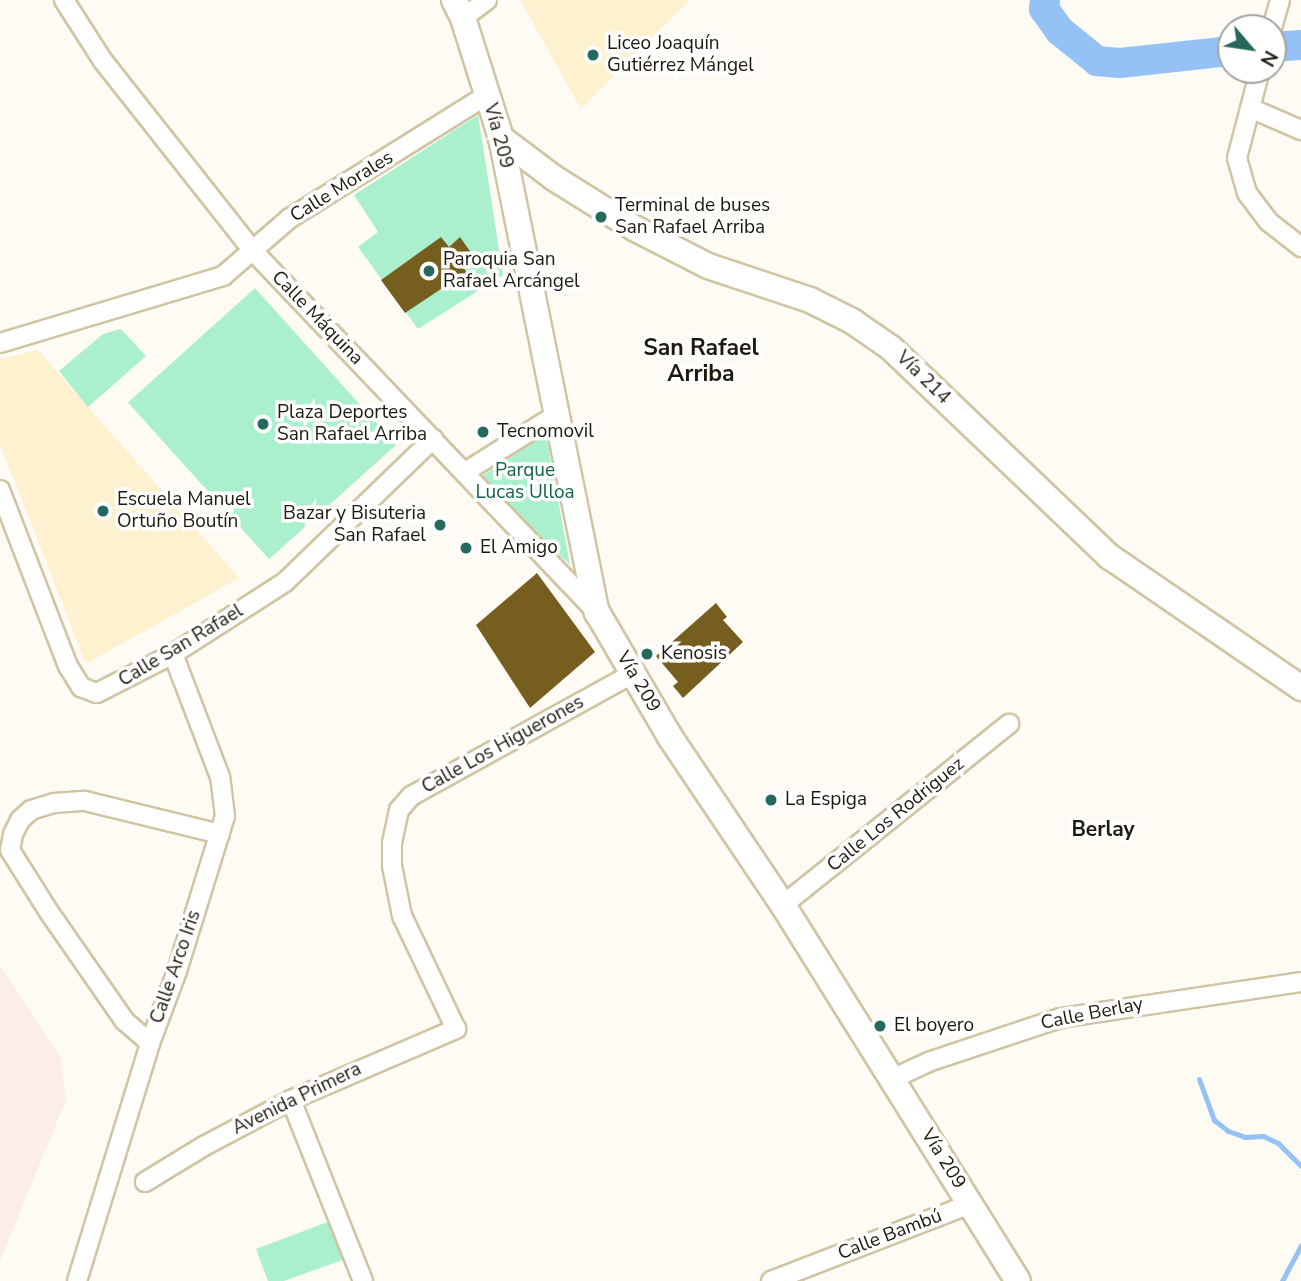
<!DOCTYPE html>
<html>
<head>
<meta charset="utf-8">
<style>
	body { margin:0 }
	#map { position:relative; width:1301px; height:1281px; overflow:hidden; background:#fefbf4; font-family:"Nunito Sans",sans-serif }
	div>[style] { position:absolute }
	.industrial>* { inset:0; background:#fdedea }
	.built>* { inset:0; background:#fef1d0 }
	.green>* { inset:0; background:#abf0cc; transform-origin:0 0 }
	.stream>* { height:5px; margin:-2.5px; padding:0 2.5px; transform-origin:2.5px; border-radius:2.5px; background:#95c2f5 }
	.river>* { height:30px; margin:-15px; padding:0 15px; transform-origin:15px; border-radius:15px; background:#95c2f5 }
	.building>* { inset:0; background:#765f1e }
	.roads { filter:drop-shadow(2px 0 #d1c4a3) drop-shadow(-2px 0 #d1c4a3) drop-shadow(0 2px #d1c4a3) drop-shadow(0 -2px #d1c4a3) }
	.minor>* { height:18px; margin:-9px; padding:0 9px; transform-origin:9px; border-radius:9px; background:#fff }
	.secondary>* { height:24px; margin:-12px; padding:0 12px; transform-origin:12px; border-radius:12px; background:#fff }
	.dots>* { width:19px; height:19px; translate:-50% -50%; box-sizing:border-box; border:4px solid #fff; border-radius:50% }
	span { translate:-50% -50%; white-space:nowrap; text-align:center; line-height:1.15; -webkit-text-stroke:7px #fff; paint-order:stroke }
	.poi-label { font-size:19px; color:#1e190d }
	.left { translate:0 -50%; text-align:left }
	.right { translate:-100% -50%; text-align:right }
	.street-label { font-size:19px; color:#1e190d }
	.park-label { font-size:19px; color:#116544 }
	.neighbourhood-label { font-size:21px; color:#1e190d; font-weight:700 }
	.quarter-label { font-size:23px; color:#1e190d; font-weight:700 }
	.north { position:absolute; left:1217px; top:14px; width:70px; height:70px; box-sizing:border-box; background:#fff; border:2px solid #a5a39e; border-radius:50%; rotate:119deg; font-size:19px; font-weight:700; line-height:28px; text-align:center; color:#1e190d }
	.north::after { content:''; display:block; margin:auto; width:24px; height:32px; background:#24695c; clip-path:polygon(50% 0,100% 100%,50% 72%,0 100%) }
</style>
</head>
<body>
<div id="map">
	<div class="industrial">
		<i style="clip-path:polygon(0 965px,61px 1059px,66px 1100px,0 1261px)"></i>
	</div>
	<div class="built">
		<i style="clip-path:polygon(520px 0,689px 0,581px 109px)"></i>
		<i style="clip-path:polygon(38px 350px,239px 578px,86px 664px,0 444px,0 359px)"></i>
	</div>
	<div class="green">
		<i style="clip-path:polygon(478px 115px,503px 275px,418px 329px,358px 247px,378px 232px,354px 195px)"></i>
		<i style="left:255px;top:288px;width:211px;height:171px;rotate:48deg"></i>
		<i style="clip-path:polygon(121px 329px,146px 356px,88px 407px,59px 371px,103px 334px)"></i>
		<i style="clip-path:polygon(546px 434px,570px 565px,479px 478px)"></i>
		<i style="clip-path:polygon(333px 1220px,348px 1258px,284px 1281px,268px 1281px,256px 1249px)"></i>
	</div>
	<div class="stream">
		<i style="left:1199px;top:1079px;width:44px;rotate:69.9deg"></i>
		<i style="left:1214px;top:1120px;width:18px;rotate:38deg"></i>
		<i style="left:1228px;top:1131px;width:18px;rotate:19deg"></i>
		<i style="left:1245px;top:1137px;width:18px;rotate:-3deg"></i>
		<i style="left:1263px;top:1136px;width:17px;rotate:25deg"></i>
		<i style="left:1278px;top:1143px;width:33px;rotate:45deg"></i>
		<i style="left:1282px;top:1281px;width:40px;rotate:-62deg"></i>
	</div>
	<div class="river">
		<i style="left:1045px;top:0;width:9px;rotate:96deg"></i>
		<i style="left:1044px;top:9px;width:27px;rotate:54deg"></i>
		<i style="left:1060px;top:31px;width:48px;rotate:39deg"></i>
		<i style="left:1097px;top:61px;width:23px;rotate:5deg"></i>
		<i style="left:1120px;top:63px;width:112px;rotate:-6.2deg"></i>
		<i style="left:1273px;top:47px;width:28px;rotate:-4deg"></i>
	</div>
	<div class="building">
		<i style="clip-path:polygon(441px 237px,449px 247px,460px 237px,472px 254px,460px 262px,472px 281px,463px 289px,456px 279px,405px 313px,381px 280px)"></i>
		<i style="clip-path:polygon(537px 573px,595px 652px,530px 708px,476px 625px)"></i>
		<i style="clip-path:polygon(716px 603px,727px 617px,723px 620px,743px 642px,683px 698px,673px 686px,678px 682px,656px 656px)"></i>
	</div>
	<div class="roads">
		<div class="minor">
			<i style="left:64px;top:0;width:72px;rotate:57.4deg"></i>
			<i style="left:103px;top:61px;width:243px;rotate:51.7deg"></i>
			<i style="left:254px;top:252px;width:496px;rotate:46.4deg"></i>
			<i style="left:463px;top:18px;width:30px;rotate:-37deg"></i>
			<i style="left:1272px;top:28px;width:29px;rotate:-74deg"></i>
			<i style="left:1260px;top:70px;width:91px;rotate:104.6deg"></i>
			<i style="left:1237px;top:158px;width:36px;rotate:74deg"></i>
			<i style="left:1247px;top:193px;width:36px;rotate:53deg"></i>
			<i style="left:1269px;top:222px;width:41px;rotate:38deg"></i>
			<i style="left:1250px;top:108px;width:56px;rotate:23.3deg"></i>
			<i style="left:0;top:343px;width:233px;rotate:-16.7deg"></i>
			<i style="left:223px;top:276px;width:89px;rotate:-40.9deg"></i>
			<i style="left:290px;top:218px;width:232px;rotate:-32deg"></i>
			<i style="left:465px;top:472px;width:111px;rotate:-32.1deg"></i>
			<i style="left:0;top:490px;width:189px;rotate:68.9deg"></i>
			<i style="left:68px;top:666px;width:25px;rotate:58deg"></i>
			<i style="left:81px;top:687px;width:17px;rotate:21deg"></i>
			<i style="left:97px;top:693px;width:85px;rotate:-27.2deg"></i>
			<i style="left:173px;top:654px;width:133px;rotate:-32.7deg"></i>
			<i style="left:285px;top:582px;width:206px;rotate:-44deg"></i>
			<i style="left:783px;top:905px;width:290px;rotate:-38.7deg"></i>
			<i style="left:150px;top:1043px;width:35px;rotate:-139deg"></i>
			<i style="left:124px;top:1020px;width:131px;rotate:-124.8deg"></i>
			<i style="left:49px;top:912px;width:73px;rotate:-122.2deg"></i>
			<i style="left:10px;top:850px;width:16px;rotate:-79deg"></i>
			<i style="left:13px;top:834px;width:16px;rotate:-63deg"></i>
			<i style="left:20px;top:820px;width:15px;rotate:-42deg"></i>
			<i style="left:31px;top:810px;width:24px;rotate:-17deg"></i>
			<i style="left:54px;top:803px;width:31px;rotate:-4deg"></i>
			<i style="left:85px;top:801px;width:139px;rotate:13.7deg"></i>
			<i style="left:892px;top:1079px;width:40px;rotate:-25deg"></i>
			<i style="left:928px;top:1062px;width:139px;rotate:-18.4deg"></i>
			<i style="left:1060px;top:1018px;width:244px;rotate:-8.5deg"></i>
			<i style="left:291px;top:1100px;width:195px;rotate:68.3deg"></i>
			<i style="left:145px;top:1182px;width:69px;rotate:-31.4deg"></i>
			<i style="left:204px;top:1146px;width:98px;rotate:-27.9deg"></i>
			<i style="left:291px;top:1100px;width:180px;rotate:-23.3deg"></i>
			<i style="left:456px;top:1029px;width:125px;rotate:-115.5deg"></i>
			<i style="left:402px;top:916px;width:51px;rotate:-101.3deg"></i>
			<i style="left:392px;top:866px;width:23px;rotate:-90deg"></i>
			<i style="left:392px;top:843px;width:34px;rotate:-78deg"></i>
			<i style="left:399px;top:810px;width:18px;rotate:-49deg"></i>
			<i style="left:411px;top:796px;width:252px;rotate:-28.9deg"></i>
			<i style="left:77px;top:1281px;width:249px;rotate:-72.9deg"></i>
			<i style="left:150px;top:1043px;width:77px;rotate:-69.4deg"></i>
			<i style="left:177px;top:971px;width:162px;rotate:-72.8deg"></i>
			<i style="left:225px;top:816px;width:39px;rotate:-97deg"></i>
			<i style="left:220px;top:777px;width:132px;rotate:-110.9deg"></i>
			<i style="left:771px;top:1281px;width:214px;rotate:-21.1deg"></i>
		</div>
		<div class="secondary">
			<i style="left:454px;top:0;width:20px;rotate:63deg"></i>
			<i style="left:463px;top:18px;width:126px;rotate:72.4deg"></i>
			<i style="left:501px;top:138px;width:484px;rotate:78.6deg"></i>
			<i style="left:597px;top:612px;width:145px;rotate:59.7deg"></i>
			<i style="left:670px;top:737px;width:202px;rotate:56.1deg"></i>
			<i style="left:783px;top:905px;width:443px;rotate:58deg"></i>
			<i style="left:501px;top:138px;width:66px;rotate:37deg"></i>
			<i style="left:554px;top:178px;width:94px;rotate:32deg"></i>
			<i style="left:634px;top:228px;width:83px;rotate:27.2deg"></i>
			<i style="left:708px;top:266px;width:108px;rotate:18.4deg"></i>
			<i style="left:810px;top:300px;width:47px;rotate:26.6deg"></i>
			<i style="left:852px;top:321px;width:47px;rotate:34.7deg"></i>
			<i style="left:891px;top:348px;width:303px;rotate:43.7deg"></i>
			<i style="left:1110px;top:557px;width:232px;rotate:34.4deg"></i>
		</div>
	</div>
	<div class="dots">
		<i style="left:593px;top:55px;background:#24695c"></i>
		<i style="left:601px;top:217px;background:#24695c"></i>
		<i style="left:429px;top:271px;background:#24695c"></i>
		<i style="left:263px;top:424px;background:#24695c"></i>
		<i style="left:483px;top:432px;background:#24695c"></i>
		<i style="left:103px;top:511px;background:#24695c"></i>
		<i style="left:440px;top:525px;background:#24695c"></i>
		<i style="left:466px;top:548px;background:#24695c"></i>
		<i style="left:647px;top:654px;background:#24695c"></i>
		<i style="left:771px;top:800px;background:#24695c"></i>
		<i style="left:880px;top:1026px;background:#24695c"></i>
	</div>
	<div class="poi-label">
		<span class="left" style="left:607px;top:55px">Liceo Joaquín<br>Gutiérrez Mángel</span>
		<span class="left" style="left:615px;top:217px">Terminal de buses<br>San Rafael Arriba</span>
		<span class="left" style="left:443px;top:271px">Paroquia San<br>Rafael Arcángel</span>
		<span class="left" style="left:277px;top:424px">Plaza Deportes<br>San Rafael Arriba</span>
		<span class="left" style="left:497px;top:432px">Tecnomovil</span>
		<span class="left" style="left:117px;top:511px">Escuela Manuel<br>Ortuño Boutín</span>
		<span class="right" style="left:426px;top:525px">Bazar y Bisuteria<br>San Rafael</span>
		<span class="left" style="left:480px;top:548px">El Amigo</span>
		<span class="left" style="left:661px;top:654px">Kenosis</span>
		<span class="left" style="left:785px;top:800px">La Espiga</span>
		<span class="left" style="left:894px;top:1026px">El boyero</span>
	</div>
	<div class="street-label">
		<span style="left:498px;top:136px;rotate:75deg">Vía 209</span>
		<span style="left:342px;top:187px;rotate:-32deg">Calle Morales</span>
		<span style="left:317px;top:318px;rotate:46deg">Calle Máquina</span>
		<span style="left:923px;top:378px;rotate:44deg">Vía 214</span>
		<span style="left:181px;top:646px;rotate:-31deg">Calle San Rafael</span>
		<span style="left:638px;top:682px;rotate:59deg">Vía 209</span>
		<span style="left:503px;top:745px;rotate:-29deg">Calle Los Higuerones</span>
		<span style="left:896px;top:815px;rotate:-39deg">Calle Los Rodriguez</span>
		<span style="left:176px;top:967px;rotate:-71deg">Calle Arco Iris</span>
		<span style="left:1092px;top:1014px;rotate:-11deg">Calle Berlay</span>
		<span style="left:297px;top:1099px;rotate:-26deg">Avenida Primera</span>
		<span style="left:943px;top:1159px;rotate:58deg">Vía 209</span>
		<span style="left:890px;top:1235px;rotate:-21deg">Calle Bambú</span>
	</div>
	<div class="park-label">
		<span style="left:525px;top:482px">Parque<br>Lucas Ulloa</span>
	</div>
	<div class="neighbourhood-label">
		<span style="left:1103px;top:829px">Berlay</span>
	</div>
	<div class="quarter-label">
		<span style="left:701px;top:361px">San Rafael<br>Arriba</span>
	</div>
	<div class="north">N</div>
</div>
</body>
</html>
